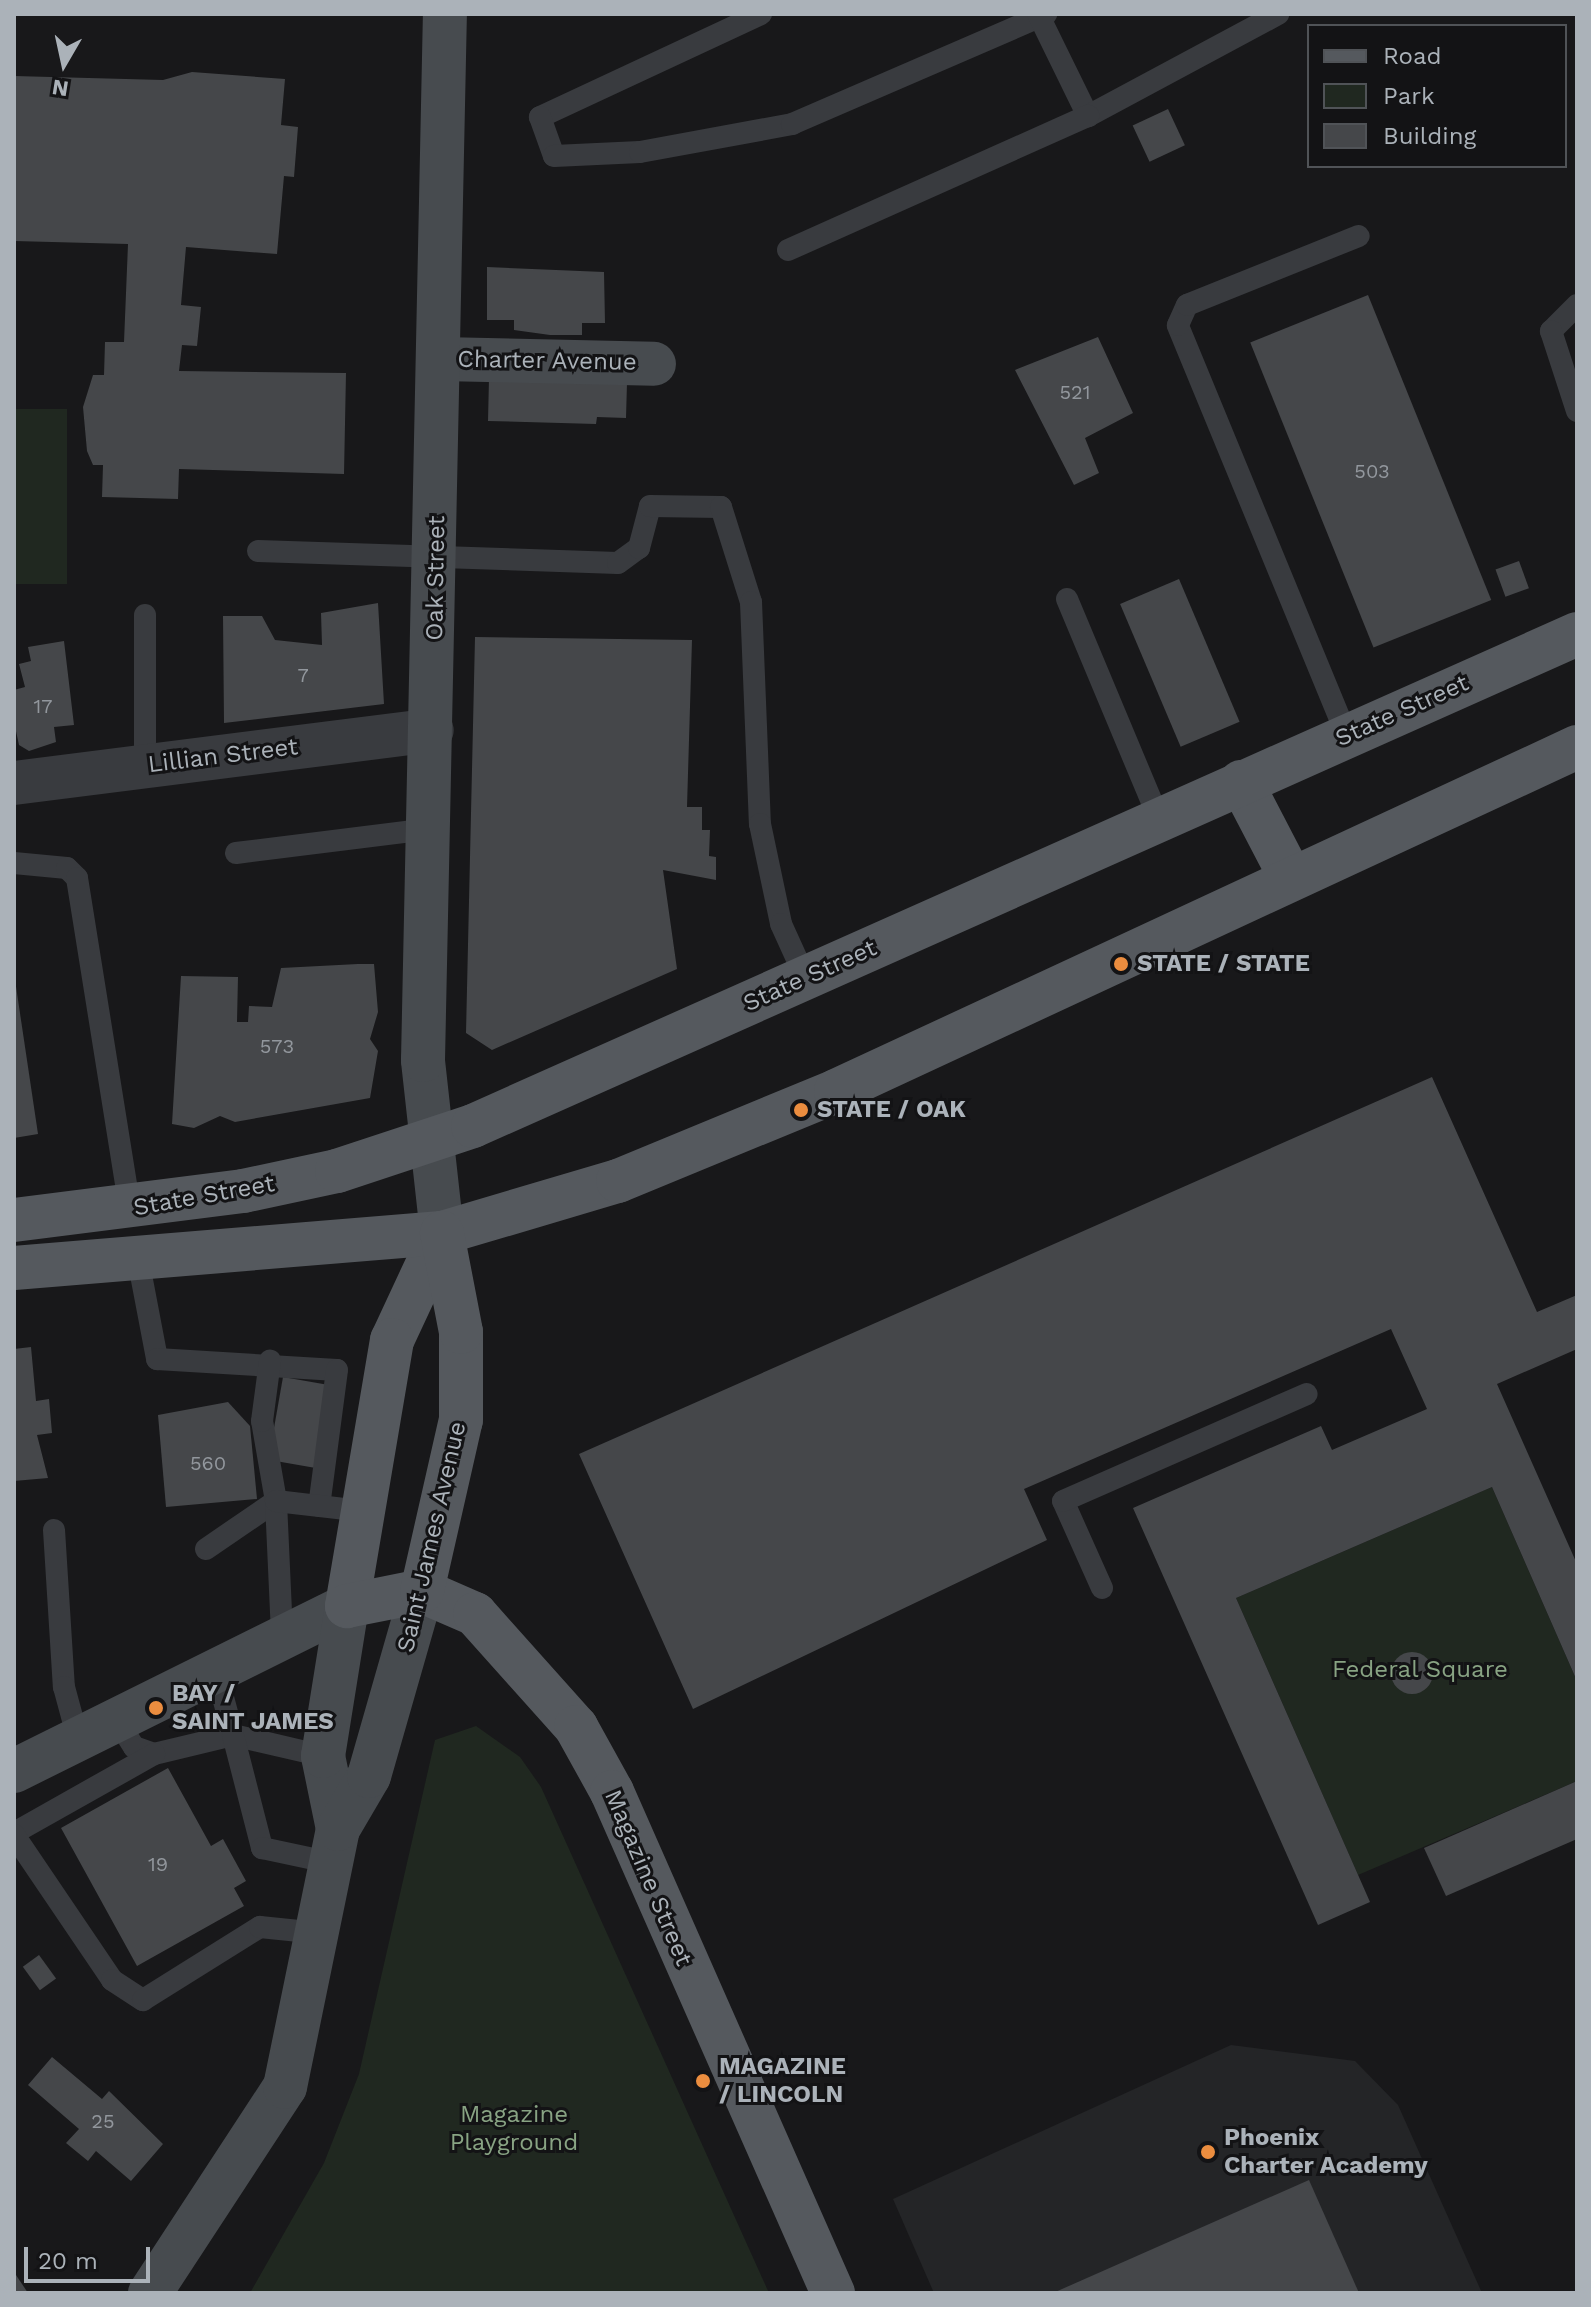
<!DOCTYPE html>
<html>
<head>
<meta charset="utf-8">
<style>
	body { margin:0 }
	#map { position:relative; width:1591px; height:2307px; overflow:hidden; background:#18181a; font-family:"Work Sans",sans-serif }
	div>[style] { position:absolute }
	.built>* { inset:0; background:#242527 }
	.green>* { inset:0; background:#202820; transform-origin:0 0 }
	.building>* { inset:0; background:#45474a; transform-origin:0 0 }
	.round { border-radius:50% }
	.lane>* { height:22px; margin:-11px; padding:0 11px; transform-origin:11px; border-radius:11px; background:#393b3f }
	.street>* { height:44px; margin:-22px; padding:0 22px; transform-origin:22px; border-radius:22px; background:#393b3f }
	.secondary>* { height:44px; margin:-22px; padding:0 22px; transform-origin:22px; border-radius:22px; background:#474b4f }
	.primary>* { height:44px; margin:-22px; padding:0 22px; transform-origin:22px; border-radius:22px; background:#55595e }
	.dots>* { width:22px; height:22px; translate:-50% -50%; box-sizing:border-box; border:4px solid #131315; border-radius:50% }
	span { translate:-50% -50%; white-space:nowrap; text-align:center; line-height:1.15; -webkit-text-stroke:6px #131315; paint-order:stroke }
	.number-label { font-size:20px; color:#92979d }
	.number-label span { -webkit-text-stroke-width:0 }
	.street-label { font-size:24px; color:#abb2b9 }
	.poi-label { font-size:24px; color:#abb2b9; font-weight:700 }
	.left { translate:0 -50%; text-align:left }
	.park-label { font-size:24px; color:#88a383 }
	.frame { position:absolute; inset:0; border:16px solid #abb2b9; pointer-events:none }
	.legend { position:absolute; left:1307px; top:24px; width:260px; height:144px; box-sizing:border-box; background:#131315; border:2px solid #505357; margin:0; padding:10px 14px; list-style:none; font-size:24px; color:#abb2b9 }
	.legend li { display:flex; align-items:center; gap:16px; height:40px }
	.legend b { width:40px; border:2px solid #505357 }
	.north { position:absolute; left:24px; top:24px; width:80px; height:80px; -webkit-text-stroke:6px #131315; paint-order:stroke; rotate:189deg; font-size:22px; font-weight:700; line-height:32px; text-align:center; color:#abb2b9 }
	.north::after { content:''; display:block; margin:auto; width:28px; height:36px; background:#abb2b9; clip-path:polygon(50% 0,100% 100%,50% 72%,0 100%) }
	.scale { position:absolute; left:24px; top:2247px; width:126px; height:36px; box-sizing:border-box; border:4px solid #abb2b9; border-top:0; padding-left:10px; font-size:24px; line-height:28px; white-space:nowrap; color:#abb2b9; -webkit-text-stroke:6px #131315; paint-order:stroke }
</style>
</head>
<body>
<div id="map">
	<div class="built">
		<i style="clip-path:polygon(1231px 2045px,1355px 2061px,1398px 2105px,1482px 2293px,934px 2293px,893px 2199px)"></i>
	</div>
	<div class="green">
		<i style="left:14px;top:409px;width:53px;height:175px"></i>
		<i style="clip-path:polygon(1492px 1487px,1577px 1681px,1577px 1781px,1358px 1875px,1236px 1598px)"></i>
		<i style="clip-path:polygon(476px 1726px,520px 1757px,541px 1787px,769px 2293px,250px 2293px,324px 2163px,359px 2074px,435px 1740px)"></i>
	</div>
	<div class="building">
		<i style="clip-path:polygon(192px 72px,285px 79px,281px 125px,298px 127px,294px 177px,284px 176px,277px 254px,186px 247px,181px 305px,201px 307px,197px 346px,182px 345px,179px 371px,346px 373px,344px 474px,179px 469px,178px 499px,102px 497px,103px 465px,93px 465px,87px 451px,83px 407px,93px 375px,104px 375px,105px 342px,124px 342px,128px 244px,14px 241px,14px 76px,163px 80px)"></i>
		<i style="left:1168px;top:109px;width:40px;height:39px;rotate:65deg"></i>
		<i style="clip-path:polygon(487px 267px,604px 272px,605px 323px,582px 323px,582px 335px,550px 335px,514px 330px,514px 320px,487px 320px)"></i>
		<i style="left:1368px;top:295px;width:329px;height:127px;rotate:68deg"></i>
		<i style="clip-path:polygon(1098px 337px,1133px 413px,1085px 438px,1099px 473px,1074px 485px,1015px 370px)"></i>
		<i style="clip-path:polygon(489px 378px,627px 383px,626px 418px,597px 417px,596px 424px,488px 421px)"></i>
		<i style="left:1519px;top:561px;width:29px;height:25px;rotate:70deg"></i>
		<i style="left:1179px;top:579px;width:155px;height:64px;rotate:67deg"></i>
		<i style="clip-path:polygon(378px 603px,384px 704px,224px 723px,223px 616px,262px 616px,275px 640px,322px 645px,321px 613px)"></i>
		<i style="clip-path:polygon(475px 637px,692px 640px,687px 807px,702px 807px,702px 830px,710px 830px,709px 856px,716px 857px,716px 880px,663px 870px,677px 969px,492px 1050px,466px 1033px)"></i>
		<i style="clip-path:polygon(64px 641px,74px 725px,54px 727px,56px 742px,29px 751px,19px 745px,14px 722px,14px 690px,25px 687px,19px 664px,31px 661px,28px 647px)"></i>
		<i style="clip-path:polygon(358px 964px,374px 964px,378px 1012px,370px 1039px,378px 1051px,370px 1098px,235px 1122px,220px 1116px,194px 1128px,172px 1124px,181px 976px,238px 977px,237px 1022px,248px 1022px,249px 1006px,272px 1007px,281px 968px)"></i>
		<i style="clip-path:polygon(14px 973px,38px 1134px,14px 1138px)"></i>
		<i style="clip-path:polygon(1432px 1077px,1537px 1312px,1577px 1295px,1577px 1349px,1497px 1384px,1577px 1564px,1577px 1681px,1492px 1487px,1236px 1598px,1370px 1902px,1318px 1925px,1133px 1508px,1321px 1426px,1332px 1450px,1427px 1409px,1391px 1329px,1024px 1489px,1047px 1540px,693px 1709px,579px 1454px)"></i>
		<i style="clip-path:polygon(31px 1347px,36px 1401px,49px 1399px,52px 1433px,37px 1435px,48px 1478px,14px 1481px,14px 1349px)"></i>
		<i style="left:283px;top:1377px;width:48px;height:84px;rotate:10deg"></i>
		<i style="clip-path:polygon(228px 1402px,250px 1426px,257px 1499px,166px 1507px,158px 1415px)"></i>
		<i class="round" style="left:1391px;top:1652px;width:42px;height:42px"></i>
		<i style="clip-path:polygon(168px 1768px,211px 1846px,223px 1839px,246px 1881px,234px 1888px,244px 1906px,137px 1966px,61px 1828px)"></i>
		<i style="clip-path:polygon(1577px 1781px,1577px 1839px,1446px 1896px,1424px 1848px)"></i>
		<i style="left:39px;top:1955px;width:29px;height:20px;rotate:54deg"></i>
		<i style="clip-path:polygon(52px 2057px,102px 2099px,109px 2091px,163px 2144px,131px 2181px,96px 2151px,88px 2161px,66px 2143px,79px 2129px,28px 2085px)"></i>
		<i style="clip-path:polygon(1309px 2180px,1359px 2293px,1053px 2293px)"></i>
		<i style="clip-path:polygon(14px 2272px,28px 2293px,14px 2293px)"></i>
	</div>
	<div class="lane">
		<i style="left:761px;top:14px;width:244px;rotate:155deg"></i>
		<i style="left:540px;top:117px;width:41px;rotate:70.3deg"></i>
		<i style="left:554px;top:156px;width:86px;rotate:-2.7deg"></i>
		<i style="left:640px;top:152px;width:155px;rotate:-10.4deg"></i>
		<i style="left:792px;top:124px;width:277px;rotate:-23.4deg"></i>
		<i style="left:1038px;top:14px;width:114px;rotate:63.9deg"></i>
		<i style="left:1088px;top:116px;width:216px;rotate:-28.2deg"></i>
		<i style="left:788px;top:250px;width:329px;rotate:-24.1deg"></i>
		<i style="left:1577px;top:305px;width:37px;rotate:135deg"></i>
		<i style="left:1551px;top:331px;width:84px;rotate:72deg"></i>
		<i style="left:258px;top:551px;width:360px;rotate:1.9deg"></i>
		<i style="left:618px;top:563px;width:26px;rotate:-36deg"></i>
		<i style="left:639px;top:548px;width:43px;rotate:-75.3deg"></i>
		<i style="left:650px;top:506px;width:71px;rotate:0.8deg"></i>
		<i style="left:721px;top:507px;width:100px;rotate:72.5deg"></i>
		<i style="left:751px;top:602px;width:222px;rotate:87.7deg"></i>
		<i style="left:760px;top:824px;width:102px;rotate:78.1deg"></i>
		<i style="left:781px;top:924px;width:58px;rotate:65.6deg"></i>
		<i style="left:1067px;top:599px;width:238px;rotate:67.3deg"></i>
		<i style="left:1347px;top:736px;width:444px;rotate:-112.4deg"></i>
		<i style="left:1178px;top:325px;width:22px;rotate:-66deg"></i>
		<i style="left:1187px;top:305px;width:185px;rotate:-21.9deg"></i>
		<i style="left:145px;top:766px;width:151px;rotate:-90deg"></i>
		<i style="left:236px;top:853px;width:195px;rotate:-7.1deg"></i>
		<i style="left:14px;top:863px;width:53px;rotate:5.4deg"></i>
		<i style="left:67px;top:868px;width:14px;rotate:45deg"></i>
		<i style="left:77px;top:878px;width:336px;rotate:80.9deg"></i>
		<i style="left:138px;top:1259px;width:102px;rotate:79.2deg"></i>
		<i style="left:157px;top:1359px;width:180px;rotate:3.5deg"></i>
		<i style="left:337px;top:1370px;width:137px;rotate:97.5deg"></i>
		<i style="left:54px;top:1530px;width:157px;rotate:86.4deg"></i>
		<i style="left:64px;top:1687px;width:54px;rotate:74.9deg"></i>
		<i style="left:206px;top:1549px;width:85px;rotate:-34.4deg"></i>
		<i style="left:276px;top:1501px;width:81px;rotate:-99.9deg"></i>
		<i style="left:262px;top:1421px;width:61px;rotate:-82.4deg"></i>
		<i style="left:1102px;top:1588px;width:95px;rotate:-114.1deg"></i>
		<i style="left:1063px;top:1501px;width:266px;rotate:-23.7deg"></i>
		<i style="left:282px;top:1634px;width:133px;rotate:-92.6deg"></i>
		<i style="left:276px;top:1501px;width:88px;rotate:6.6deg"></i>
		<i style="left:216px;top:1671px;width:66px;rotate:75.1deg"></i>
		<i style="left:233px;top:1735px;width:92px;rotate:13.1deg"></i>
		<i style="left:117px;top:1720px;width:32px;rotate:58deg"></i>
		<i style="left:134px;top:1747px;width:21px;rotate:19deg"></i>
		<i style="left:154px;top:1754px;width:81px;rotate:-13.5deg"></i>
		<i style="left:233px;top:1735px;width:117px;rotate:75.6deg"></i>
		<i style="left:262px;top:1848px;width:72px;rotate:12.1deg"></i>
		<i style="left:14px;top:1833px;width:161px;rotate:-29.4deg"></i>
		<i style="left:14px;top:1835px;width:175px;rotate:55.9deg"></i>
		<i style="left:112px;top:1980px;width:37px;rotate:33deg"></i>
		<i style="left:143px;top:2000px;width:138px;rotate:-32deg"></i>
		<i style="left:260px;top:1927px;width:59px;rotate:5.8deg"></i>
	</div>
	<div class="street">
		<i style="left:14px;top:783px;width:421px;rotate:-7.2deg"></i>
	</div>
	<div class="secondary">
		<i style="left:441px;top:359px;width:213px;rotate:1.3deg"></i>
		<i style="left:442px;top:1233px;width:174px;rotate:-96.3deg"></i>
		<i style="left:423px;top:1060px;width:1046px;rotate:-88.8deg"></i>
		<i style="left:14px;top:1771px;width:372px;rotate:-26.4deg"></i>
		<i style="left:338px;top:1829px;width:75px;rotate:-101.6deg"></i>
		<i style="left:323px;top:1756px;width:152px;rotate:-80.9deg"></i>
		<i style="left:150px;top:2293px;width:246px;rotate:-56.8deg"></i>
		<i style="left:285px;top:2087px;width:263px;rotate:-78.4deg"></i>
		<i style="left:338px;top:1829px;width:61px;rotate:-59.7deg"></i>
		<i style="left:369px;top:1776px;width:192px;rotate:-74deg"></i>
	</div>
	<div class="primary">
		<i style="left:1241px;top:782px;width:108px;rotate:62.5deg"></i>
		<i style="left:14px;top:1220px;width:231px;rotate:-7.2deg"></i>
		<i style="left:243px;top:1191px;width:96px;rotate:-12deg"></i>
		<i style="left:337px;top:1171px;width:143px;rotate:-18.3deg"></i>
		<i style="left:473px;top:1126px;width:1209px;rotate:-24.02deg"></i>
		<i style="left:442px;top:1233px;width:118px;rotate:115deg"></i>
		<i style="left:392px;top:1340px;width:270px;rotate:99.6deg"></i>
		<i style="left:347px;top:1606px;width:76px;rotate:-11.3deg"></i>
		<i style="left:422px;top:1591px;width:58px;rotate:23.5deg"></i>
		<i style="left:475px;top:1614px;width:152px;rotate:48.2deg"></i>
		<i style="left:576px;top:1727px;width:74px;rotate:61deg"></i>
		<i style="left:612px;top:1792px;width:548px;rotate:66.2deg"></i>
		<i style="left:14px;top:1268px;width:429px;rotate:-4.7deg"></i>
		<i style="left:442px;top:1233px;width:184px;rotate:-16.5deg"></i>
		<i style="left:618px;top:1181px;width:236px;rotate:-22.4deg"></i>
		<i style="left:836px;top:1091px;width:817px;rotate:-24.9deg"></i>
		<i style="left:422px;top:1591px;width:175px;rotate:-77.2deg"></i>
		<i style="left:461px;top:1420px;width:88px;rotate:-90deg"></i>
		<i style="left:461px;top:1332px;width:101px;rotate:-100.9deg"></i>
	</div>
	<div class="dots">
		<i style="left:1121px;top:964px;background:#eb8d3f"></i>
		<i style="left:801px;top:1110px;background:#eb8d3f"></i>
		<i style="left:156px;top:1708px;background:#eb8d3f"></i>
		<i style="left:703px;top:2081px;background:#eb8d3f"></i>
		<i style="left:1208px;top:2152px;background:#eb8d3f"></i>
	</div>
	<div class="number-label">
		<span style="left:1075px;top:392px">521</span>
		<span style="left:1372px;top:471px">503</span>
		<span style="left:303px;top:675px">7</span>
		<span style="left:43px;top:706px">17</span>
		<span style="left:277px;top:1046px">573</span>
		<span style="left:208px;top:1463px">560</span>
		<span style="left:158px;top:1864px">19</span>
		<span style="left:103px;top:2121px">25</span>
	</div>
	<div class="street-label">
		<span style="left:547px;top:361px;rotate:1deg">Charter Avenue</span>
		<span style="left:436px;top:578px;rotate:-89deg">Oak Street</span>
		<span style="left:1402px;top:711px;rotate:-24deg">State Street</span>
		<span style="left:223px;top:756px;rotate:-7deg">Lillian Street</span>
		<span style="left:810px;top:976px;rotate:-24deg">State Street</span>
		<span style="left:204px;top:1196px;rotate:-10deg">State Street</span>
		<span style="left:432px;top:1537px;rotate:-77deg">Saint James Avenue</span>
		<span style="left:648px;top:1878px;rotate:67deg">Magazine Street</span>
	</div>
	<div class="poi-label">
		<span class="left" style="left:1137px;top:964px">STATE / STATE</span>
		<span class="left" style="left:817px;top:1110px">STATE / OAK</span>
		<span class="left" style="left:172px;top:1708px">BAY /<br>SAINT JAMES</span>
		<span class="left" style="left:719px;top:2081px">MAGAZINE<br>/ LINCOLN</span>
		<span class="left" style="left:1224px;top:2152px">Phoenix<br>Charter Academy</span>
	</div>
	<div class="park-label">
		<span style="left:1420px;top:1670px">Federal Square</span>
		<span style="left:514px;top:2129px">Magazine<br>Playground</span>
	</div>
	<div class="frame"></div>
	<ul class="legend">
	<li><b style="height:10px;background:#55595e"></b>Road</li>
	<li><b style="height:22px;background:#202820"></b>Park</li>
	<li><b style="height:22px;background:#45474a"></b>Building</li>
	</ul>
	<div class="north">N</div>
	<div class="scale">20 m</div>
</div>
</body>
</html>
